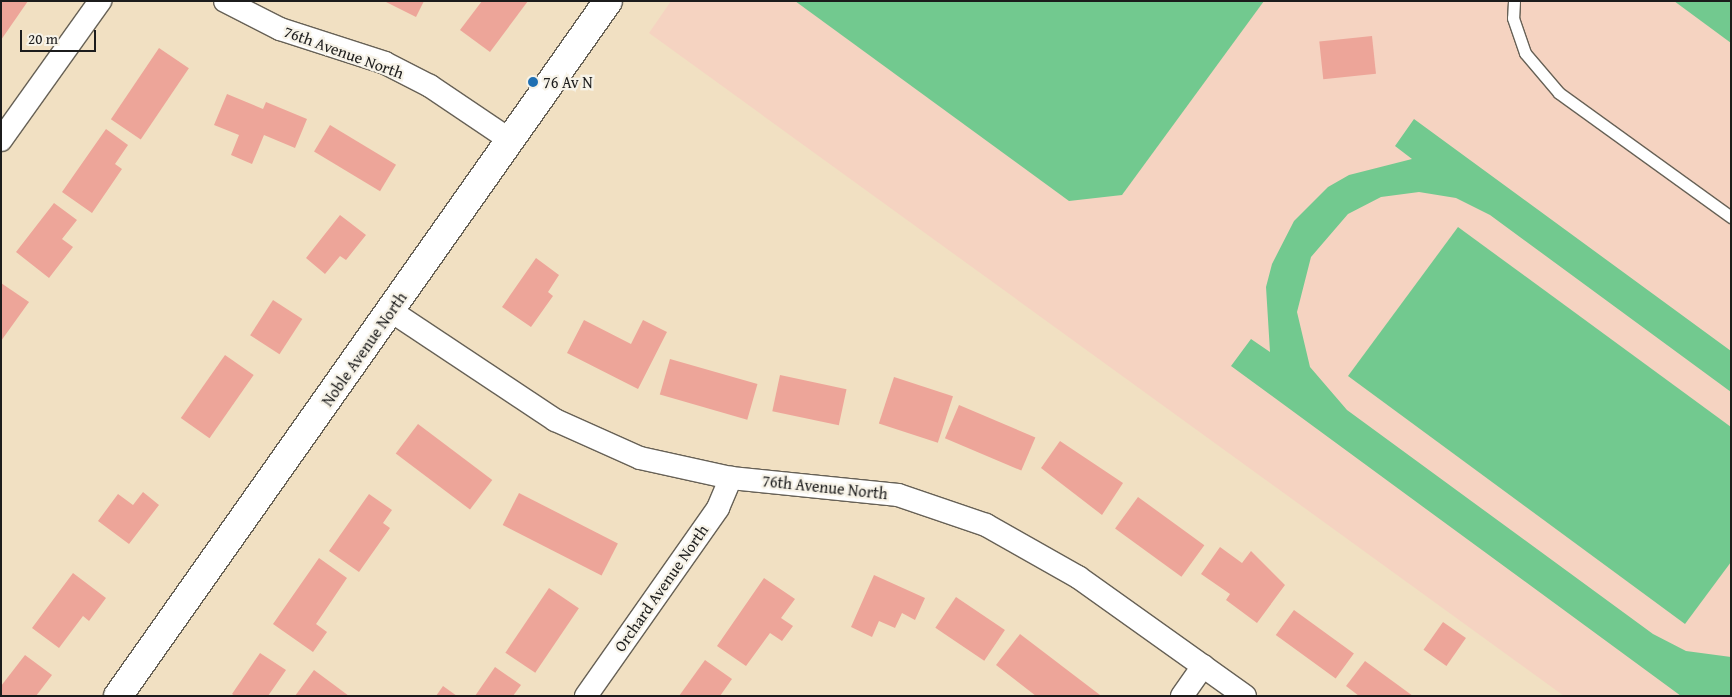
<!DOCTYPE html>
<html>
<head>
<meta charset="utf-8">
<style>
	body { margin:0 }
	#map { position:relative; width:1732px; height:697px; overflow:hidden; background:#f1e0c2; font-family:"Gentium Book Plus",serif }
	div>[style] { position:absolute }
	.built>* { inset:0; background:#f5d3c1 }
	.green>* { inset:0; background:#72c98f }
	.building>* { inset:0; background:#eda599; transform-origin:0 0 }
	.roads { filter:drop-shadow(1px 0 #676156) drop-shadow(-1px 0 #676156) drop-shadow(0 1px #676156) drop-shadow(0 -1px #676156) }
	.service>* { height:11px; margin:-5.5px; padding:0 5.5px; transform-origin:5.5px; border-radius:5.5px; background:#fff }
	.minor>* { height:22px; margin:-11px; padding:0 11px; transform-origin:11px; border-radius:11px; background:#fff }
	.tertiary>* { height:28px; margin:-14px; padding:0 14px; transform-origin:14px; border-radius:14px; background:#fff }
	.dots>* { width:14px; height:14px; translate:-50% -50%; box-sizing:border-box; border:2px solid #f7f3e8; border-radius:50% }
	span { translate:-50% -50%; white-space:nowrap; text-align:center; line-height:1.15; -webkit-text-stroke:4.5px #f7f3e8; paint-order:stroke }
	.street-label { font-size:16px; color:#1c1c1c }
	.poi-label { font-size:16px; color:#1c1c1c }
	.left { translate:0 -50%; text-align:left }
	.frame { position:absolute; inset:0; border:2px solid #1c1c1c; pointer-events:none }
	.scale { position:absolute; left:20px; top:30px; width:76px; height:22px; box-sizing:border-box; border:2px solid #1c1c1c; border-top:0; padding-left:6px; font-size:15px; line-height:18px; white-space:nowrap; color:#1c1c1c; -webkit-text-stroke:4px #f7f3e8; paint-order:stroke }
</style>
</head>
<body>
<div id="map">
	<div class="built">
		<i style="clip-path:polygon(671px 1px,1731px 1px,1731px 696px,1564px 696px,649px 33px)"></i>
	</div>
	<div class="green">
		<i style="clip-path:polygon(795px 1px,1264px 1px,1122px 195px,1069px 201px)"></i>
		<i style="clip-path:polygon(1674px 1px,1731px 1px,1731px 43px)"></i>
		<i style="clip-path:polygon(1414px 119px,1731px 351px,1731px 392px,1490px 215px,1456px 198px,1419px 192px,1381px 197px,1348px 214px,1311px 257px,1297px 312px,1310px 367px,1347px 410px,1653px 634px,1686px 651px,1731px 657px,1731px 696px,1681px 696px,1231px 366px,1251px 339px,1270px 352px,1266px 287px,1272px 264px,1294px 221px,1328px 187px,1349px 175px,1412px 159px,1395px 146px)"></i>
		<i style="clip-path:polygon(1458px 227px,1731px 427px,1731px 562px,1685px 624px,1348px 376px)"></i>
	</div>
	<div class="building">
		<i style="clip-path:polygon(1px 1px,28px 1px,1px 40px)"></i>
		<i style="clip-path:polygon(384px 1px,424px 1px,416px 17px)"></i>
		<i style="clip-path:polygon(482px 1px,528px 1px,490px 52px,460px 30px)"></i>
		<i style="left:1372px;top:36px;width:38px;height:53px;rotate:84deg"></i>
		<i style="left:159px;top:48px;width:36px;height:86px;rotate:34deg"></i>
		<i style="clip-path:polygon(227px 94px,263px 109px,266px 102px,307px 119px,295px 148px,264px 135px,252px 164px,231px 155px,239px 135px,214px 125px)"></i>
		<i style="left:330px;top:125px;width:77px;height:31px;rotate:31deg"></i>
		<i style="clip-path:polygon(106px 129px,128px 145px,115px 164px,122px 169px,92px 213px,62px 192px)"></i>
		<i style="clip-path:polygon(54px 203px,77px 220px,62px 239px,73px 247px,49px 278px,16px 252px)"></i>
		<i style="clip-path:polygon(340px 215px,366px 235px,346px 260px,340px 256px,325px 274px,306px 258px)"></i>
		<i style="clip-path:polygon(536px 258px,559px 275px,548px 292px,553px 296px,531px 327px,502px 307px)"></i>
		<i style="clip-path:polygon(1px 283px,29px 302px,1px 341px)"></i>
		<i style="left:273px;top:300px;width:35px;height:42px;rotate:33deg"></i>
		<i style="clip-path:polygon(584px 320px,631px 344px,643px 320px,667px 332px,638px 389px,567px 353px)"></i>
		<i style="left:225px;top:355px;width:35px;height:77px;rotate:35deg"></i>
		<i style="left:670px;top:359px;width:91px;height:37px;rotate:16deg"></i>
		<i style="left:780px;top:375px;width:68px;height:37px;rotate:12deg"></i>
		<i style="left:894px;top:377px;width:62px;height:49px;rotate:18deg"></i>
		<i style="left:959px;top:405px;width:83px;height:36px;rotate:23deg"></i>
		<i style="left:418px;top:424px;width:93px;height:37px;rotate:37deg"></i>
		<i style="clip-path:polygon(1060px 441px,1123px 483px,1102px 515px,1041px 468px)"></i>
		<i style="clip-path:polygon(143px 492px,159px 505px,129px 544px,98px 521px,118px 494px,133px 505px)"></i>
		<i style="left:519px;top:493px;width:111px;height:36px;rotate:27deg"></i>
		<i style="clip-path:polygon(369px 494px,392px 510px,383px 523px,390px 528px,359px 572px,329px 551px)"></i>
		<i style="left:1138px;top:497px;width:82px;height:39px;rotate:36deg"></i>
		<i style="clip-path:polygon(1220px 547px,1242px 563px,1251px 551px,1285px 585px,1257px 623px,1226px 600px,1230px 594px,1201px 574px)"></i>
		<i style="clip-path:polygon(319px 558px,347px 578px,316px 624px,327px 632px,313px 652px,273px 624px)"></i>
		<i style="clip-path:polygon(73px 573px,106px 598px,89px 621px,83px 616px,59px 648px,32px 628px)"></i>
		<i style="clip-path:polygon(874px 575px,925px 598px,915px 620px,902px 613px,895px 628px,879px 621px,872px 637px,851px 627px)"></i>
		<i style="clip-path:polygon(764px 578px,795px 599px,781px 618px,793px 626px,782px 641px,770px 633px,746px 666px,717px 646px)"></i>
		<i style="left:549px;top:588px;width:36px;height:78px;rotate:34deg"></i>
		<i style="left:956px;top:597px;width:59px;height:37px;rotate:34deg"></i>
		<i style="left:1294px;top:610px;width:74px;height:31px;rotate:36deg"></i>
		<i style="left:1443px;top:622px;width:28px;height:34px;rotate:35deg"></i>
		<i style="clip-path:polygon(1020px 634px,1100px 695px,1099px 696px,1036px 696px,996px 665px)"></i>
		<i style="clip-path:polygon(260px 653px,286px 670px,268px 696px,235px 696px,232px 694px)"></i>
		<i style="clip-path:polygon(25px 655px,52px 675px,36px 696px,1px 696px,1px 686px)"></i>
		<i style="clip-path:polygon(705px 660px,732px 679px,720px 696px,679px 696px)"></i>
		<i style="clip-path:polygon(1365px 661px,1413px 696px,1359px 696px,1346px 686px)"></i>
		<i style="clip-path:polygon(495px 667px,521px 685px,513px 696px,475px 696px)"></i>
		<i style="clip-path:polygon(314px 670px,349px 696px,295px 696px)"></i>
		<i style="clip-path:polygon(443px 686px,457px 696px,436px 696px)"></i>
	</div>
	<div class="roads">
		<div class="service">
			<i style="left:1514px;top:1px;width:17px;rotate:93deg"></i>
			<i style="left:1513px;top:18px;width:37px;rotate:71deg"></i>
			<i style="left:1525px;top:53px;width:52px;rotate:49.6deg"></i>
			<i style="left:1559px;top:93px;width:212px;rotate:35.8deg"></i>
		</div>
		<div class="minor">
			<i style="left:225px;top:1px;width:62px;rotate:27deg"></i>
			<i style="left:280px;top:29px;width:110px;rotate:17.9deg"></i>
			<i style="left:385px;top:63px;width:51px;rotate:27.1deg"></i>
			<i style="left:430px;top:86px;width:97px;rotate:34deg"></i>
			<i style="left:1px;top:140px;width:171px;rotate:-54.5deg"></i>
			<i style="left:391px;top:311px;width:197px;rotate:33.6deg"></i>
			<i style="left:555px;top:420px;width:93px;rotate:24.1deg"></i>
			<i style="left:640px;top:458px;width:93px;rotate:12.4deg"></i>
			<i style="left:731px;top:478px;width:168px;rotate:5.8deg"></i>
			<i style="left:898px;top:495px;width:93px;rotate:18.8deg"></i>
			<i style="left:986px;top:525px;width:106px;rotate:29.5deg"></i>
			<i style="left:1078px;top:577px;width:205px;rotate:35.5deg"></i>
			<i style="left:586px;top:696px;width:230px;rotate:-54.9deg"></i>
			<i style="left:718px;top:508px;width:33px;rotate:-67deg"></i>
			<i style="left:1182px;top:696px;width:37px;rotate:-55deg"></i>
		</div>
		<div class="tertiary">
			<i style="left:118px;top:696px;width:850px;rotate:-54.81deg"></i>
		</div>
	</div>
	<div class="dots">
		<i style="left:533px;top:82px;background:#1f6fb2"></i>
	</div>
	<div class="street-label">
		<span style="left:344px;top:52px;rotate:20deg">76th Avenue North</span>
		<span style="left:364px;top:349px;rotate:-55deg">Noble Avenue North</span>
		<span style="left:825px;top:487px;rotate:6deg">76th Avenue North</span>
		<span style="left:661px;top:588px;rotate:-55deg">Orchard Avenue North</span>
	</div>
	<div class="poi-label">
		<span class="left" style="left:543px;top:82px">76 Av N</span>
	</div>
	<div class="frame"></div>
	<div class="scale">20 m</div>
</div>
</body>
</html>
